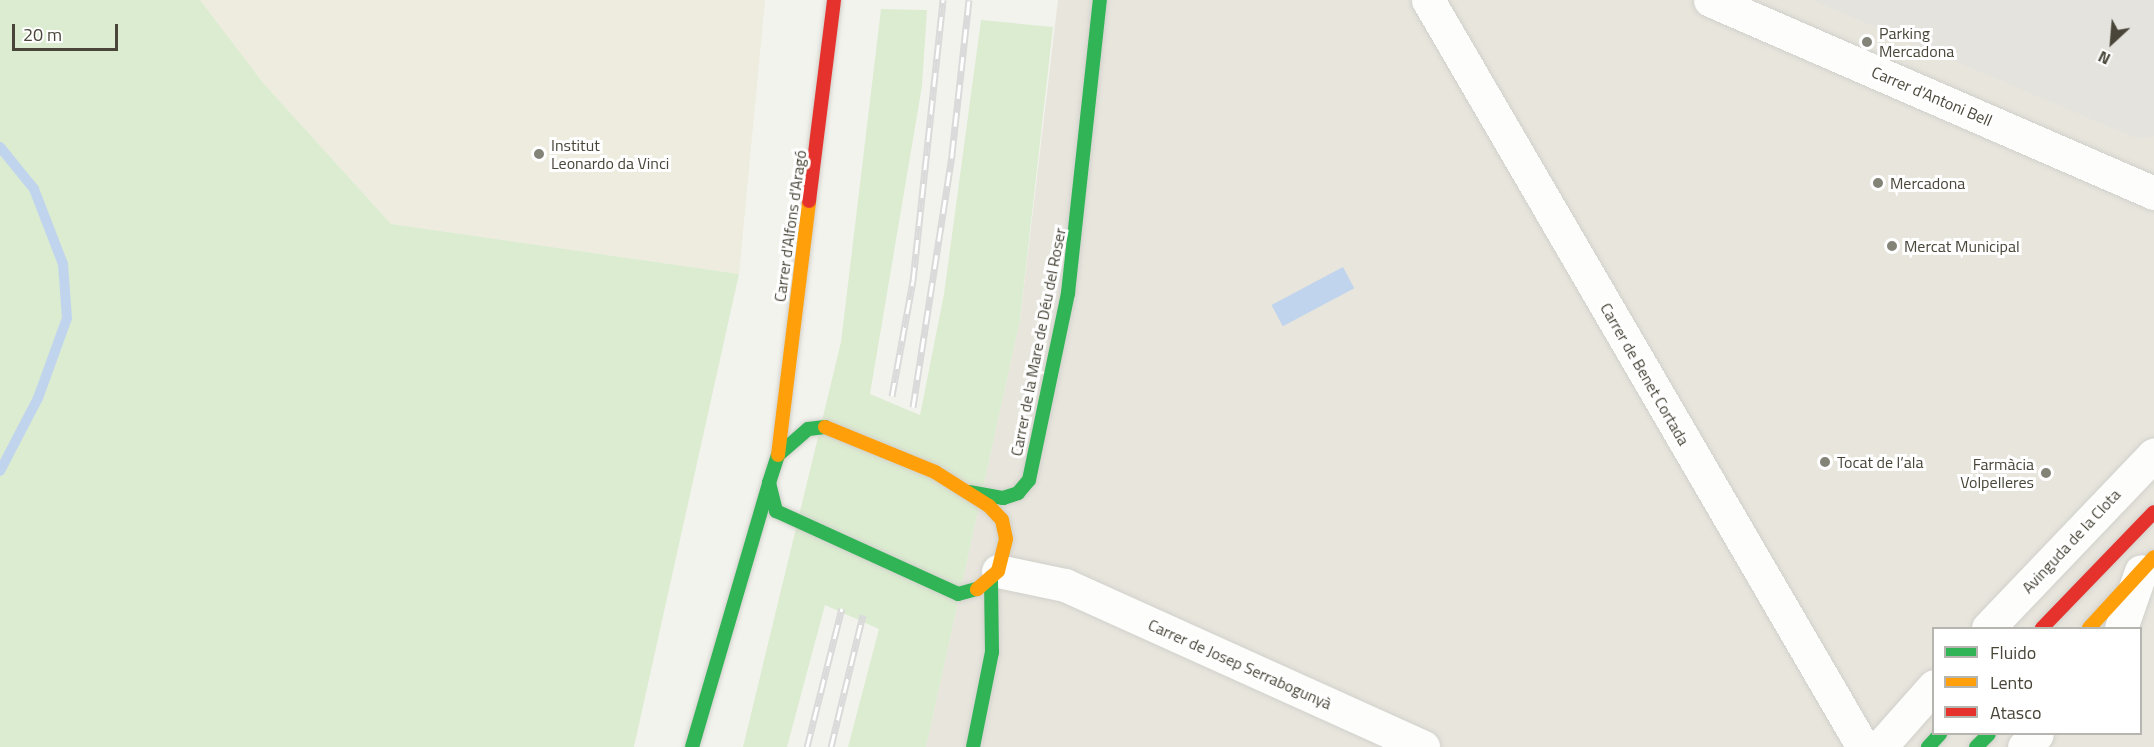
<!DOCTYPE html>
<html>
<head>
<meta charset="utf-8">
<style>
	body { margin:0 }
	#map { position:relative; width:2154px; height:747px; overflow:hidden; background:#f3f3ee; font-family:"Titillium Web",sans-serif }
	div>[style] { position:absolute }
	.residential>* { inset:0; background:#e7e5dc }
	.industrial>* { inset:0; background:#e5e3de }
	.education>* { inset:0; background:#edecde }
	.green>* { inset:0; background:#dcecd0 }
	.water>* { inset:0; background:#c1d4ee; transform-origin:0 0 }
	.stream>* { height:10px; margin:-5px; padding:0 5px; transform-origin:5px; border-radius:5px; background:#c1d4ee }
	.roads { filter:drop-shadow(0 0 2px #d1d0cb) drop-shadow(0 0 2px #d1d0cb) }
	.street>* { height:33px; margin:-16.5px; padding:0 16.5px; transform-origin:16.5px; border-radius:16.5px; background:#fdfdfc }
	.fast>* { height:14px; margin:-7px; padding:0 7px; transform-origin:7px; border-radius:7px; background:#30b455 }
	.slow>* { height:14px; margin:-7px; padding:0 7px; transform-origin:7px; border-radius:7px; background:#ff9f0a }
	.jam>* { height:14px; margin:-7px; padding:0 7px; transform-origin:7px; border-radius:7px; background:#e5322d }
	.rail>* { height:7px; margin-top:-3.5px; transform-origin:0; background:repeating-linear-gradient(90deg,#fff 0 14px,#dadada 0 28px); box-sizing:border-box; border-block:2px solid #dadada }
	.dots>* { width:16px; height:16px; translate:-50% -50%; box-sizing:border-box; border:3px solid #fff; border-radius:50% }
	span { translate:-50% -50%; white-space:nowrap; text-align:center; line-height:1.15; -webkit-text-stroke:6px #fff; paint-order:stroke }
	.poi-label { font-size:16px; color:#494639 }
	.left { translate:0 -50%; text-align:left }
	.right { translate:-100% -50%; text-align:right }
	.street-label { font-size:16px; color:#494639 }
	.legend { position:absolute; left:1932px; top:627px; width:210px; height:108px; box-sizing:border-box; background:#fff; border:2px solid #b6b5b0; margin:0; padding:8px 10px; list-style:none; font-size:18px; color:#494639 }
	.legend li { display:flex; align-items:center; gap:12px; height:30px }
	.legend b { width:30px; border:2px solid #b6b5b0 }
	.north { position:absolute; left:2082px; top:12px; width:60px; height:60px; -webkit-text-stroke:4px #fff; paint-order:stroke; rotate:206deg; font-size:16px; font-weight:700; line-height:24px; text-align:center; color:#494639 }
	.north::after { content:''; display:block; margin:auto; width:21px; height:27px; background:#494639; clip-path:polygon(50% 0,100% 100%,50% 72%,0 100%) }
	.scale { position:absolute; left:12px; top:24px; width:106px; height:27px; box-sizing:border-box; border:3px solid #494639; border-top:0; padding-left:8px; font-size:18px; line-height:21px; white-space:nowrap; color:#494639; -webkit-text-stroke:4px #fff; paint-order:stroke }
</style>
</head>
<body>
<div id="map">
	<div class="residential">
		<i style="clip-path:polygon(evenodd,1058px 0,2154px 0,2154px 747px,926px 747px,1020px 320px,1058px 0,1934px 628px,2140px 628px,2140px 734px,1934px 734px,1934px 628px)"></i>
	</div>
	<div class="industrial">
		<i style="clip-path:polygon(1812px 0,2154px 0,2154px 136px,2138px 139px)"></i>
	</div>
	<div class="education">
		<i style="clip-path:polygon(200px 0,765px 0,739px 274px,391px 224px,264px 84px)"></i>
	</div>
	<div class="green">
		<i style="clip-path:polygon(0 0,200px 0,264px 84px,391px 224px,739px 274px,634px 747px,0 747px)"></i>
		<i style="clip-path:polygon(881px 9px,927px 10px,922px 86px,870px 394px,920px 415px,944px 294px,981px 20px,1053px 27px,1020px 320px,926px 747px,848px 747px,879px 629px,825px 605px,787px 747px,743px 747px,841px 342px)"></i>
	</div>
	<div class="water">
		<i style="left:1343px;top:267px;width:24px;height:81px;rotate:62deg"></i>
	</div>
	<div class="stream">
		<i style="left:0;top:147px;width:54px;rotate:51deg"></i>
		<i style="left:34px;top:189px;width:80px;rotate:68.9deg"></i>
		<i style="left:63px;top:264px;width:54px;rotate:85.8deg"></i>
		<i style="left:67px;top:318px;width:85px;rotate:109.9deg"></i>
		<i style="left:38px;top:398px;width:82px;rotate:117.5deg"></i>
	</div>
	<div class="roads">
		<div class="street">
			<i style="left:1428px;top:0;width:864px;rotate:59.79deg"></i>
			<i style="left:1710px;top:0;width:484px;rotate:23.5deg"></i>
			<i style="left:998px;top:571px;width:68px;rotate:11.8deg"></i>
			<i style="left:1065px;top:585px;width:393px;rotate:24.3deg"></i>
			<i style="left:1988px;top:628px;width:240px;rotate:-46.3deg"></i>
			<i style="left:2121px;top:628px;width:60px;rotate:-70.7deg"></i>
			<i style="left:1880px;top:747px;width:81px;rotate:-48.5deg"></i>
			<i style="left:2024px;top:747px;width:18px;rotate:-45deg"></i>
		</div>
		<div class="fast">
			<i style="left:825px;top:427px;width:17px;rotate:173deg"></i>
			<i style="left:808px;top:429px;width:40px;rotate:139deg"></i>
			<i style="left:778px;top:455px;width:29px;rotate:108deg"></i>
			<i style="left:769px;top:483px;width:29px;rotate:76deg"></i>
			<i style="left:776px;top:511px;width:200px;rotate:24.5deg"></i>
			<i style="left:958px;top:594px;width:20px;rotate:-15deg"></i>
			<i style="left:969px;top:492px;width:35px;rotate:10deg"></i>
			<i style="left:1003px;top:498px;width:16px;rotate:-18deg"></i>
			<i style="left:1018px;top:493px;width:17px;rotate:-50deg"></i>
			<i style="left:1029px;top:480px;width:191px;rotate:-78.2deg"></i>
			<i style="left:1068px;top:293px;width:295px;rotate:-83.8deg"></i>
			<i style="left:692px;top:747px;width:275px;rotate:-73.7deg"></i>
			<i style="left:973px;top:747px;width:97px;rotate:-78.7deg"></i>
			<i style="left:992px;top:652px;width:75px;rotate:-90.8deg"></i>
			<i style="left:1928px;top:747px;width:18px;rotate:-47deg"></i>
			<i style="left:1976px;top:747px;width:18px;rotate:-45deg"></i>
		</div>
		<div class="slow">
			<i style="left:825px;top:427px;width:119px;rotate:22.2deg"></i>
			<i style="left:935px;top:472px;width:64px;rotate:32.2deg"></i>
			<i style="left:989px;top:506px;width:19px;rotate:47deg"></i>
			<i style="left:1002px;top:520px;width:19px;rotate:78deg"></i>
			<i style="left:1006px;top:539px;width:33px;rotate:104deg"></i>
			<i style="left:998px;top:571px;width:28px;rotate:139deg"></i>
			<i style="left:778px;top:455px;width:256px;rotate:-83deg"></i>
			<i style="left:2089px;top:628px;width:96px;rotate:-47.5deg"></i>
		</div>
		<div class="jam">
			<i style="left:809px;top:201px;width:203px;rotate:-82.9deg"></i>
			<i style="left:2042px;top:628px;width:161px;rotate:-46deg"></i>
		</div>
	</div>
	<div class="rail">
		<i style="left:892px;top:396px;width:117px;rotate:-79.7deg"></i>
		<i style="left:913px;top:281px;width:283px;rotate:-83.9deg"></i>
		<i style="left:913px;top:407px;width:256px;rotate:-81.2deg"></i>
		<i style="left:952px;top:154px;width:155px;rotate:-83.7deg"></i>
		<i style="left:807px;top:747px;width:143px;rotate:-75.9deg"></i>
		<i style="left:831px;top:747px;width:136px;rotate:-76.4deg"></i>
	</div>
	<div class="dots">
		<i style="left:1867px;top:42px;background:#848378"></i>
		<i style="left:539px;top:154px;background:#848378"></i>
		<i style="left:1878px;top:183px;background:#848378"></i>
		<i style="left:1892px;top:246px;background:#848378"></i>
		<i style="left:1825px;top:462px;background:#848378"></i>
		<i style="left:2046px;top:473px;background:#848378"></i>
	</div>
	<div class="poi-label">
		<span class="left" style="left:1879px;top:42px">Parking<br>Mercadona</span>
		<span class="left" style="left:551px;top:154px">Institut<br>Leonardo da Vinci</span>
		<span class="left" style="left:1890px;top:183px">Mercadona</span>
		<span class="left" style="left:1904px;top:246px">Mercat Municipal</span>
		<span class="left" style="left:1837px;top:462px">Tocat de l’ala</span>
		<span class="right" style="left:2034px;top:473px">Farmàcia<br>Volpelleres</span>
	</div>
	<div class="street-label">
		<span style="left:1932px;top:96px;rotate:23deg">Carrer d'Antoni Bell</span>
		<span style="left:790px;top:226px;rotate:-82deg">Carrer d'Alfons d'Aragó</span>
		<span style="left:1038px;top:342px;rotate:-79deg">Carrer de la Mare de Déu del Roser</span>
		<span style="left:1645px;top:374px;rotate:60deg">Carrer de Benet Cortada</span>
		<span style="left:2071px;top:541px;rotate:-47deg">Avinguda de la Clota</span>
		<span style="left:1240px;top:664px;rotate:24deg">Carrer de Josep Serrabogunyà</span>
	</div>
	<ul class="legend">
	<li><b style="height:8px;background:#30b455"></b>Fluido</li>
	<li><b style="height:8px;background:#ff9f0a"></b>Lento</li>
	<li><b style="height:8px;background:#e5322d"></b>Atasco</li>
	</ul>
	<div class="north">N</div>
	<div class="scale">20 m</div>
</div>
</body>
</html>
